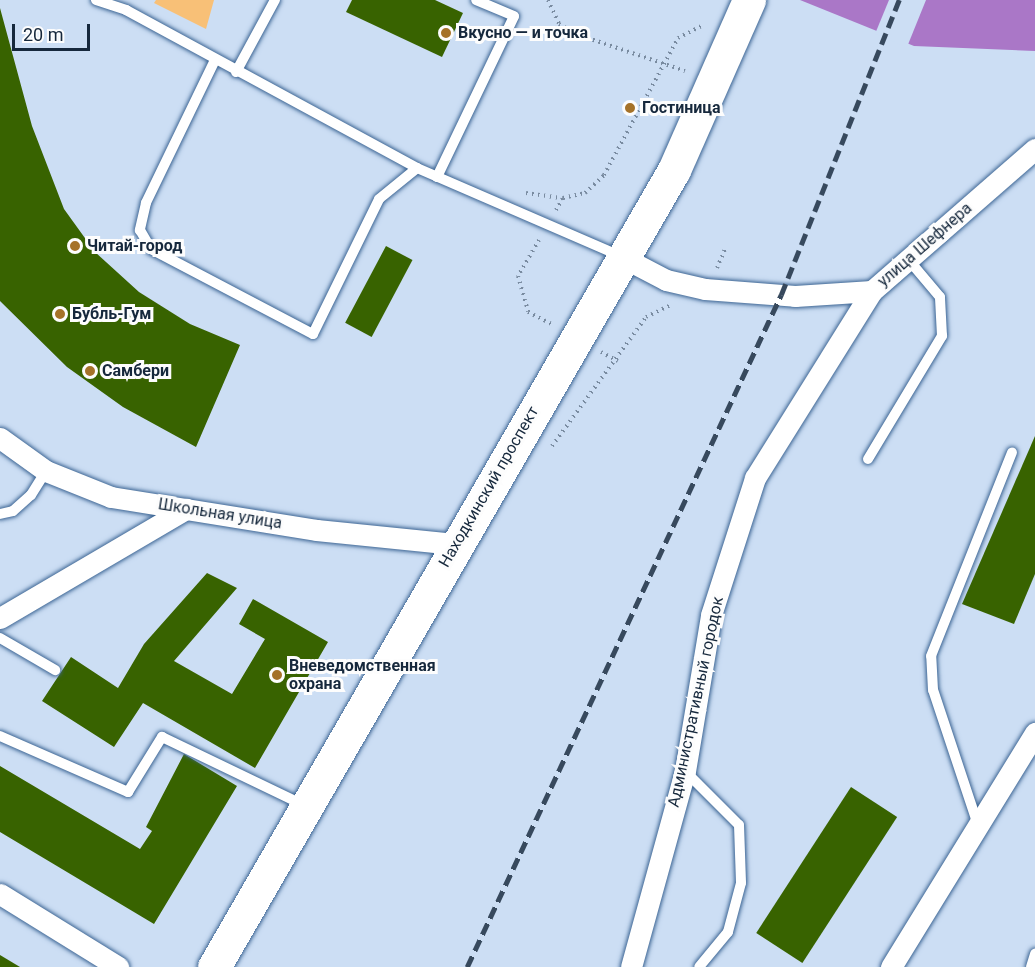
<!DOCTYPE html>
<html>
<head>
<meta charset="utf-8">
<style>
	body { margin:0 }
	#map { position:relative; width:1035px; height:967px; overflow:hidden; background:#ccdef4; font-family:Roboto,sans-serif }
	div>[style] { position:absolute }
	.green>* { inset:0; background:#f8c077 }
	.water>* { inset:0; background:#aa77c7 }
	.pier>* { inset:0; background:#ccdef4 }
	.building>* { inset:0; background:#386300; transform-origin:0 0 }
	.path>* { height:4px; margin-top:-2px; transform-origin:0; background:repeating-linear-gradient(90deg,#798ba0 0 1.5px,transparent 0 6px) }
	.roads { filter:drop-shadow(0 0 2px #3c6594) drop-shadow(0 0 2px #3c6594) }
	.lane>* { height:10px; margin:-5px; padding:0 5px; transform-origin:5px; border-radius:5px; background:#fff }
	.street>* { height:21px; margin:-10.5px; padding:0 10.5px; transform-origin:10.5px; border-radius:10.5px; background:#fff }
	.primary>* { height:33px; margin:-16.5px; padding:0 16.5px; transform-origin:16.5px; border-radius:16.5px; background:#fff }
	.rail>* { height:4.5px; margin-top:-2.25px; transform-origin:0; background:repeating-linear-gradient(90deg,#37495d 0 12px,transparent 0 18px) }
	.dots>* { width:16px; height:16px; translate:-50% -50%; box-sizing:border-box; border:3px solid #fdfdfd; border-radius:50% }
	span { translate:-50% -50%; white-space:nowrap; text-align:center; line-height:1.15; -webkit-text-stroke:6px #fdfdfd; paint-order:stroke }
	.poi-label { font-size:16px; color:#16283c; font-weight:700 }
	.left { translate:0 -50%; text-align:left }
	.street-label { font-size:16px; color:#16283c }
	.scale { position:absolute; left:12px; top:24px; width:78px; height:27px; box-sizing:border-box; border:3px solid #16283c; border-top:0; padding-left:8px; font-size:18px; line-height:21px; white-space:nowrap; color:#16283c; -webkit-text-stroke:4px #fdfdfd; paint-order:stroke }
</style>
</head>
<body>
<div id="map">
	<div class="green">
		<i style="clip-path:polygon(156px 0,214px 0,206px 29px,154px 3px)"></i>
	</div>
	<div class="water">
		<i style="clip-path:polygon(800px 0,1035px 0,1035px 51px,914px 46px)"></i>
	</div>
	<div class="pier">
		<i style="clip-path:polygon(889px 0,926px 0,907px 47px,875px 34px)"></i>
	</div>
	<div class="building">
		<i style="clip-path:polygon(352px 0,435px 0,463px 13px,442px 57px,346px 12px)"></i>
		<i style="clip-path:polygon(0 8px,32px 126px,64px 209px,95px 252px,139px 292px,190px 324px,240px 345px,196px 447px,123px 407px,67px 367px,0 301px)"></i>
		<i style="left:386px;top:246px;width:30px;height:87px;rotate:28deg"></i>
		<i style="clip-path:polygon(1035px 436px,1035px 574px,1014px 624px,962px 604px)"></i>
		<i style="clip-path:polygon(207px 573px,237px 588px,174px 661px,232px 694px,265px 639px,239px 624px,253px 599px,328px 642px,255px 768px,143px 703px,114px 747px,42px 701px,71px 657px,118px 688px,144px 644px)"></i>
		<i style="clip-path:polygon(184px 754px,237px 786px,154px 924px,0 832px,0 766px,140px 849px,152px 831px,146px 827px)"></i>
		<i style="left:851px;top:787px;width:55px;height:174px;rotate:33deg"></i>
		<i style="clip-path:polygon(0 955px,20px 967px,0 967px)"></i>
	</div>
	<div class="path">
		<i style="left:548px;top:0;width:26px;rotate:65deg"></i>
		<i style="left:559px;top:24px;width:20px;rotate:30deg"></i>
		<i style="left:576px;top:34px;width:115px;rotate:18.7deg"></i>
		<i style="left:526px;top:193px;width:37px;rotate:8deg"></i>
		<i style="left:563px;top:198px;width:23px;rotate:-13deg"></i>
		<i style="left:585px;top:193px;width:26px;rotate:-43deg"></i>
		<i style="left:604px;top:175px;width:156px;rotate:-61.6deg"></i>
		<i style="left:678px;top:38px;width:29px;rotate:-27deg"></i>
		<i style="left:556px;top:210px;width:14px;rotate:-60deg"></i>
		<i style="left:539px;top:240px;width:42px;rotate:120.3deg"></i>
		<i style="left:518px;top:276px;width:37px;rotate:74deg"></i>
		<i style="left:528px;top:312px;width:28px;rotate:27deg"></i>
		<i style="left:717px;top:268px;width:21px;rotate:-67deg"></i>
		<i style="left:601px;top:352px;width:19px;rotate:28deg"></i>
		<i style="left:552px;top:446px;width:160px;rotate:-53.9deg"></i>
		<i style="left:646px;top:317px;width:28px;rotate:-26deg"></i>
	</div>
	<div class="roads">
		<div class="lane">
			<i style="left:96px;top:0;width:32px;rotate:18deg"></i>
			<i style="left:126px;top:10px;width:331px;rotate:28.5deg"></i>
			<i style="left:215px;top:60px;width:159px;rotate:115.8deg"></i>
			<i style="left:146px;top:203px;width:28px;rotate:103deg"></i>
			<i style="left:140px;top:230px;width:22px;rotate:60deg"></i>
			<i style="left:151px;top:249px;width:183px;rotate:27.7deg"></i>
			<i style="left:313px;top:334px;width:150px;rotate:-63.9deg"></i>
			<i style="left:379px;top:199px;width:49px;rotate:-39.2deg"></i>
			<i style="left:417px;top:168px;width:221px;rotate:23.4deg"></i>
			<i style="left:236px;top:72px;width:82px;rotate:-61.6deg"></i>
			<i style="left:437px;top:177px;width:178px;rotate:-64.4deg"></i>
			<i style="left:514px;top:16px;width:41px;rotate:-157.2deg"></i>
			<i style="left:868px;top:459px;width:144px;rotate:-59deg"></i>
			<i style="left:942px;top:336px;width:39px;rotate:-93deg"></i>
			<i style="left:940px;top:297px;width:51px;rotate:-130.2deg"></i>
			<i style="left:0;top:514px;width:13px;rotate:-13deg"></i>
			<i style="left:13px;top:511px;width:24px;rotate:-42deg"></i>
			<i style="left:31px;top:495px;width:28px;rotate:-58deg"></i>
			<i style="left:0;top:638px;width:64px;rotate:30.2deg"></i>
			<i style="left:0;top:736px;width:140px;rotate:23.6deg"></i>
			<i style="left:128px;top:792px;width:65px;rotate:-58.3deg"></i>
			<i style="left:162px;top:737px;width:157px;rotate:25.7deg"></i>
			<i style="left:685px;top:771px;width:76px;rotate:45deg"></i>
			<i style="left:739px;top:825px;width:58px;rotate:88deg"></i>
			<i style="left:741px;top:883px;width:51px;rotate:104.9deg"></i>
			<i style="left:728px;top:932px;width:45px;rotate:129.6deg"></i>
			<i style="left:977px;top:822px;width:139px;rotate:-108.4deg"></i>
			<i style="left:933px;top:690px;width:34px;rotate:-93deg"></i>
			<i style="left:931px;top:656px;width:219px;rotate:-68.3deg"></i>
			<i style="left:1031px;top:967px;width:14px;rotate:-73deg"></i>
		</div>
		<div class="street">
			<i style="left:624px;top:258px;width:47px;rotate:27.6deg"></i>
			<i style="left:666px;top:280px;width:40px;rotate:13deg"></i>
			<i style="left:705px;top:289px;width:90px;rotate:4.4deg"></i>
			<i style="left:795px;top:296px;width:77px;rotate:-3.7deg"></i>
			<i style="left:872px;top:291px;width:216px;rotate:-41.1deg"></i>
			<i style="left:0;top:438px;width:57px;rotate:35.7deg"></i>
			<i style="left:46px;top:471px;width:70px;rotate:21.8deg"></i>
			<i style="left:111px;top:497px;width:209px;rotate:9.1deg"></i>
			<i style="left:317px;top:530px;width:140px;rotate:5.8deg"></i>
			<i style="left:0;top:618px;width:216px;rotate:-30.4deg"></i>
			<i style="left:0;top:894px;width:139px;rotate:31.7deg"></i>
			<i style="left:631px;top:967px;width:203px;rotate:-74.6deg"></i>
			<i style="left:685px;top:771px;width:158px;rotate:-80.5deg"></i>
			<i style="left:711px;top:615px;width:144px;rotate:-72.2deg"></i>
			<i style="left:755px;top:478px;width:221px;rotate:-58deg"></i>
			<i style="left:891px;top:967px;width:275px;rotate:-58.4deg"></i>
		</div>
		<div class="primary">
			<i style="left:214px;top:967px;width:920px;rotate:-60.01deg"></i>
			<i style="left:674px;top:170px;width:186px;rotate:-66.2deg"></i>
		</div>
	</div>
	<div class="rail">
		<i style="left:467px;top:967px;width:742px;rotate:-64.96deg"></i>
		<i style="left:781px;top:295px;width:318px;rotate:-68.2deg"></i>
	</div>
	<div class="dots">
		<i style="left:446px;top:33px;background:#a57229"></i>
		<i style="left:630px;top:108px;background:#a57229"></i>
		<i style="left:75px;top:246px;background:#a57229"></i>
		<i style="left:60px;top:314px;background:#a57229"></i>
		<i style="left:90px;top:371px;background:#a57229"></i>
		<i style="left:277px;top:675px;background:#a57229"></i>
	</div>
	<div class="poi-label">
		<span class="left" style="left:458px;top:33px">Вкусно — и точка</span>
		<span class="left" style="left:642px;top:108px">Гостиница</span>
		<span class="left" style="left:87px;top:246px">Читай-город</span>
		<span class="left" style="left:72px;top:314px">Бубль-Гум</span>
		<span class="left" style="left:102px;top:371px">Самбери</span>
		<span class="left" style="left:289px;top:675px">Вневедомственная<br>охрана</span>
	</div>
	<div class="street-label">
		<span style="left:925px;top:245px;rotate:-41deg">улица Шефнера</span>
		<span style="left:489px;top:487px;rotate:-60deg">Находкинский проспект</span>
		<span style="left:220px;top:514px;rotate:9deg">Школьная улица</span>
		<span style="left:696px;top:702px;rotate:-78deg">Административный городок</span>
	</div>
	<div class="scale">20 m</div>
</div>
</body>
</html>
